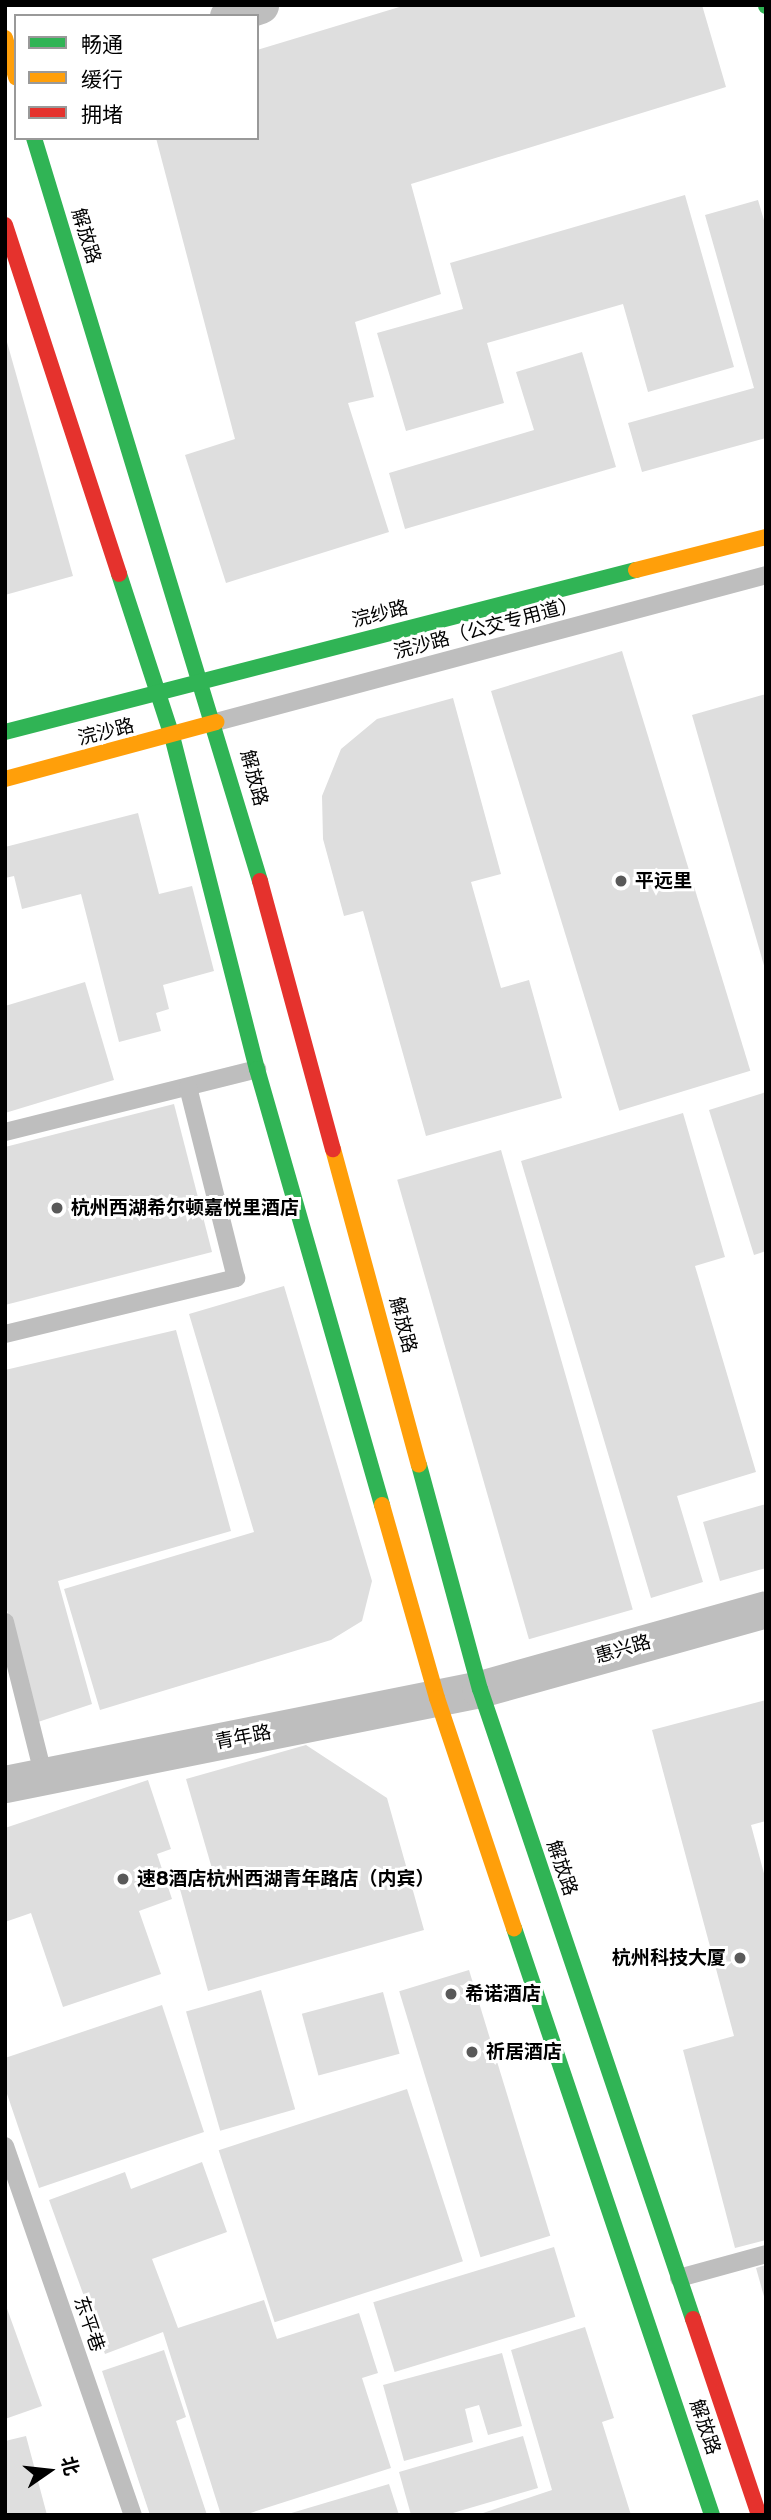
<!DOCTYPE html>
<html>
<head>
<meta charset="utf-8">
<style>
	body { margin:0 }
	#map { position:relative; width:771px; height:2520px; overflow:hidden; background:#fff; font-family:Montserrat,"Noto Sans SC",sans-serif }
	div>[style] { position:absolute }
	.building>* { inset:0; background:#dedede; transform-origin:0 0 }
	.lane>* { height:18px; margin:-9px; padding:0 9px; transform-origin:9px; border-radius:9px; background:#bebebe }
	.street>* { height:37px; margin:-18.5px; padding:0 18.5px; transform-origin:18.5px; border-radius:18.5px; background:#bebebe }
	.fast>* { height:16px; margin:-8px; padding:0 8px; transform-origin:8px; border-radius:8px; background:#30b455 }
	.slow>* { height:16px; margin:-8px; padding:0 8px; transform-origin:8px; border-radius:8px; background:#ff9f0a }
	.jam>* { height:16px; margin:-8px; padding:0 8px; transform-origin:8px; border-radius:8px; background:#e5322d }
	.dots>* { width:19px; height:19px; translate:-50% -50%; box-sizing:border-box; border:4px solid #fff; border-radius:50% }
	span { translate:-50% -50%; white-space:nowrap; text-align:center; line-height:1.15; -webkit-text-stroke:6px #fff; paint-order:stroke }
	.street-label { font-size:19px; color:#000 }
	.poi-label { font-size:19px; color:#000; font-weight:700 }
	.left { translate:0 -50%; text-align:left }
	.right { translate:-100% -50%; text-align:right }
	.frame { position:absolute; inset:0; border:7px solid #000; pointer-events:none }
	.legend { position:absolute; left:14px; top:14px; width:245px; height:126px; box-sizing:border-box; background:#fff; border:2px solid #999; margin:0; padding:9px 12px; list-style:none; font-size:21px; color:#000 }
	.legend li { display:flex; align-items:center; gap:14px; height:35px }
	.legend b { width:35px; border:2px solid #999 }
	.north { position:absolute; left:14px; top:2436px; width:70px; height:70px; -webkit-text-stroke:5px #fff; paint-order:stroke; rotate:76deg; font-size:19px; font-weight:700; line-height:28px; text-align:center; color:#000 }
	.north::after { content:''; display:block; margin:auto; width:24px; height:32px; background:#000; clip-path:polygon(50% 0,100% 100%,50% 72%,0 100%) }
</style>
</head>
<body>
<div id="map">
	<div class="building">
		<i style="clip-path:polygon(406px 5px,702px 5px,726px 87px,411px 184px,441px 294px,355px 322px,374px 397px,348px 403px,389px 532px,226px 583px,185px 455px,235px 439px,156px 138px,257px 138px,257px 50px)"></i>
		<i style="clip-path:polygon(685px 195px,734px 367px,648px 392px,623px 304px,487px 343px,504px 403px,406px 431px,377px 333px,463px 309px,450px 263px)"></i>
		<i style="clip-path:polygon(758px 200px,766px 227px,766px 438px,642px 472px,628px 423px,754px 388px,705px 215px)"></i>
		<i style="clip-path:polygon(5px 335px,73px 576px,5px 595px)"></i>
		<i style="clip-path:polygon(582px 352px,616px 467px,405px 529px,389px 473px,534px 430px,516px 372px)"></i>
		<i style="left:622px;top:651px;width:439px;height:137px;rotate:73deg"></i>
		<i style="clip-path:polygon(766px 694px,766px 968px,765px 969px,692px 715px)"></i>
		<i style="clip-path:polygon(453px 698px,501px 874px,471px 882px,501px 988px,529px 980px,562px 1098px,426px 1136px,363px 911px,344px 916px,323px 839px,322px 796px,341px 749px,377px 719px)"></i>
		<i style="clip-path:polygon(138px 813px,159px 894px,192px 886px,214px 971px,163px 985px,169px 1009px,156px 1013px,161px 1031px,119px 1042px,81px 894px,22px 909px,14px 876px,5px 878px,5px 847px)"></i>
		<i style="clip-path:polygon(85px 982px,114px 1080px,5px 1113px,5px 1006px)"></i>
		<i style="clip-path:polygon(766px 1092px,766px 1251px,754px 1255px,709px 1110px)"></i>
		<i style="clip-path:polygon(174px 1104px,212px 1252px,5px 1305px,5px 1147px)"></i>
		<i style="clip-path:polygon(683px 1113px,725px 1257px,695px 1266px,756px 1472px,677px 1496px,703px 1582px,651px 1598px,521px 1161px)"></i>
		<i style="left:501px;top:1150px;width:478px;height:108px;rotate:74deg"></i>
		<i style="clip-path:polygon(284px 1286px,372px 1581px,362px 1621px,331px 1640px,100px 1710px,64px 1589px,254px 1532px,189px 1314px)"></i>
		<i style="clip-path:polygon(176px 1330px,231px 1531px,58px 1581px,92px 1704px,35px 1723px,5px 1602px,5px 1370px)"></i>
		<i style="clip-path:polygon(766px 1504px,766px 1568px,720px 1581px,703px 1522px)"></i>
		<i style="clip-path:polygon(766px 1700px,766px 1821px,751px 1825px,766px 1881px,766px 2240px,735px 2248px,683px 2050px,734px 2036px,652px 1730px)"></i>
		<i style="clip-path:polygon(306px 1745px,387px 1798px,424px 1930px,208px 1991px,178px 1882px,213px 1872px,186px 1779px)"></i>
		<i style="clip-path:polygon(148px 1780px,171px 1849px,157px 1854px,172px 1899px,139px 1911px,161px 1974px,63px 2007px,31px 1913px,5px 1922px,5px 1828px)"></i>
		<i style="left:469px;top:1970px;width:278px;height:73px;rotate:73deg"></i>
		<i style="left:261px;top:1990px;width:124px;height:78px;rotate:74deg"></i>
		<i style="left:383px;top:1992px;width:64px;height:84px;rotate:75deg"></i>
		<i style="clip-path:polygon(162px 2005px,204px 2132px,39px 2188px,5px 2088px,5px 2058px)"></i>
		<i style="left:407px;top:2089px;width:181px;height:198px;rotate:72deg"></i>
		<i style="clip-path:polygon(202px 2162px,227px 2232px,152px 2259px,178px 2328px,264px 2300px,277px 2339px,359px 2313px,378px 2373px,362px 2378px,391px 2468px,244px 2515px,221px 2515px,163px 2332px,105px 2354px,49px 2200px,125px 2172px,131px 2189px)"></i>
		<i style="left:554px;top:2247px;width:73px;height:189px;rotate:73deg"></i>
		<i style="clip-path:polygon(766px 2265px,766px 2300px,765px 2300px,756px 2268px)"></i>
		<i style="clip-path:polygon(5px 2303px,42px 2406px,5px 2419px)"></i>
		<i style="clip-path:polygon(585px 2327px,614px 2418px,602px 2422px,631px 2515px,477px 2515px,552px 2490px,511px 2350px)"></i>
		<i style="clip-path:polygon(164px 2350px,186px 2417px,176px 2421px,207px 2515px,150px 2515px,102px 2371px)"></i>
		<i style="clip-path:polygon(502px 2353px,522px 2426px,488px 2435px,479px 2405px,465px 2409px,473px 2442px,404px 2461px,383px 2385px)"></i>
		<i style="clip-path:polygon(26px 2436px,47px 2515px,5px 2515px,5px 2441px)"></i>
		<i style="clip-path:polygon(523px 2436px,538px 2488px,446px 2515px,411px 2515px,399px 2472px)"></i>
		<i style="clip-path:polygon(389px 2484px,399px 2515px,288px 2515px,288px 2514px)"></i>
	</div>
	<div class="lane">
		<i style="left:216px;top:722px;width:569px;rotate:-14.96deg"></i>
		<i style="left:5px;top:1132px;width:260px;rotate:-14deg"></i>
		<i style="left:5px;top:1334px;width:238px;rotate:-13.6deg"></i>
		<i style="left:236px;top:1278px;width:197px;rotate:-104.1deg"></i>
		<i style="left:5px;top:1622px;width:160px;rotate:75.9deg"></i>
		<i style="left:5px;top:2146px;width:391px;rotate:70.9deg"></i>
		<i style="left:679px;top:2278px;width:90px;rotate:-15.4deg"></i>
	</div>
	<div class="street">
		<i style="left:228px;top:16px;width:34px;rotate:-19deg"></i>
		<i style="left:5px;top:1784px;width:484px;rotate:-11.3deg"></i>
		<i style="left:480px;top:1689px;width:297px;rotate:-15.6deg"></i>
	</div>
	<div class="fast">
		<i style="left:766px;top:5px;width:1px;rotate:90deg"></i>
		<i style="left:34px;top:138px;width:777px;rotate:73.08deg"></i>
		<i style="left:119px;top:574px;width:170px;rotate:71.9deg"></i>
		<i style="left:172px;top:736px;width:344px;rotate:75.7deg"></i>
		<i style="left:257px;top:1069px;width:454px;rotate:74deg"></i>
		<i style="left:5px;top:732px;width:651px;rotate:-14.4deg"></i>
		<i style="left:419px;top:1465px;width:232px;rotate:74.8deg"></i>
		<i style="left:480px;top:1689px;width:665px;rotate:71.32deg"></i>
		<i style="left:514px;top:1928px;width:619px;rotate:71.36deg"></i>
	</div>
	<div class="slow">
		<i style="left:5px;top:38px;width:41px;rotate:74.2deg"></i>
		<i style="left:636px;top:570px;width:134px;rotate:-14.2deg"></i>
		<i style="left:5px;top:779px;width:219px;rotate:-15.1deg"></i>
		<i style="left:333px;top:1149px;width:327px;rotate:74.8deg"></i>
		<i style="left:382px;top:1505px;width:201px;rotate:74.1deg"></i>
		<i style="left:437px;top:1698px;width:243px;rotate:71.5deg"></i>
	</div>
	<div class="jam">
		<i style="left:5px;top:225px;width:367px;rotate:71.9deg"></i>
		<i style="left:260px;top:881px;width:278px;rotate:74.8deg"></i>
		<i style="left:693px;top:2319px;width:207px;rotate:71.4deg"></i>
	</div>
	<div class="dots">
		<i style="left:621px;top:881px;background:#595959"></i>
		<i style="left:57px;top:1208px;background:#595959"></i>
		<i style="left:123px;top:1879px;background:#595959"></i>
		<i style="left:740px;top:1958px;background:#595959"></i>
		<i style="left:451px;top:1994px;background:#595959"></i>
		<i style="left:472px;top:2052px;background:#595959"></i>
	</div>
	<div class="street-label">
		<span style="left:86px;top:236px;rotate:73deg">解放路</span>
		<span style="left:380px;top:614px;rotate:-14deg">浣纱路</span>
		<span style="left:486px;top:628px;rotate:-15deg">浣沙路（公交专用道）</span>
		<span style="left:106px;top:732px;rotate:-14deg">浣沙路</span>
		<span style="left:254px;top:778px;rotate:75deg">解放路</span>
		<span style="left:403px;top:1325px;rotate:75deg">解放路</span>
		<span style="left:623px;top:1649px;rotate:-16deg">惠兴路</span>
		<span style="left:243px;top:1737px;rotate:-11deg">青年路</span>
		<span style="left:562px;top:1868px;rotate:71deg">解放路</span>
		<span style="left:89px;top:2324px;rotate:71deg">东平巷</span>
		<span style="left:705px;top:2427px;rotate:71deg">解放路</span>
	</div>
	<div class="poi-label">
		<span class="left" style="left:635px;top:881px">平远里</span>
		<span class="left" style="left:71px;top:1208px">杭州西湖希尔顿嘉悦里酒店</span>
		<span class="left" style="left:137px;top:1879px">速8酒店杭州西湖青年路店（内宾）</span>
		<span class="right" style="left:726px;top:1958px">杭州科技大厦</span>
		<span class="left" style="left:465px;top:1994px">希诺酒店</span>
		<span class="left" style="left:486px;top:2052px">祈居酒店</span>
	</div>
	<div class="frame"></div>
	<ul class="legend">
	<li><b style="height:9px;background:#30b455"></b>畅通</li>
	<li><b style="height:9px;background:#ff9f0a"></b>缓行</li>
	<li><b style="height:9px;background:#e5322d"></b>拥堵</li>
	</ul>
	<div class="north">北</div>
</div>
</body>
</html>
